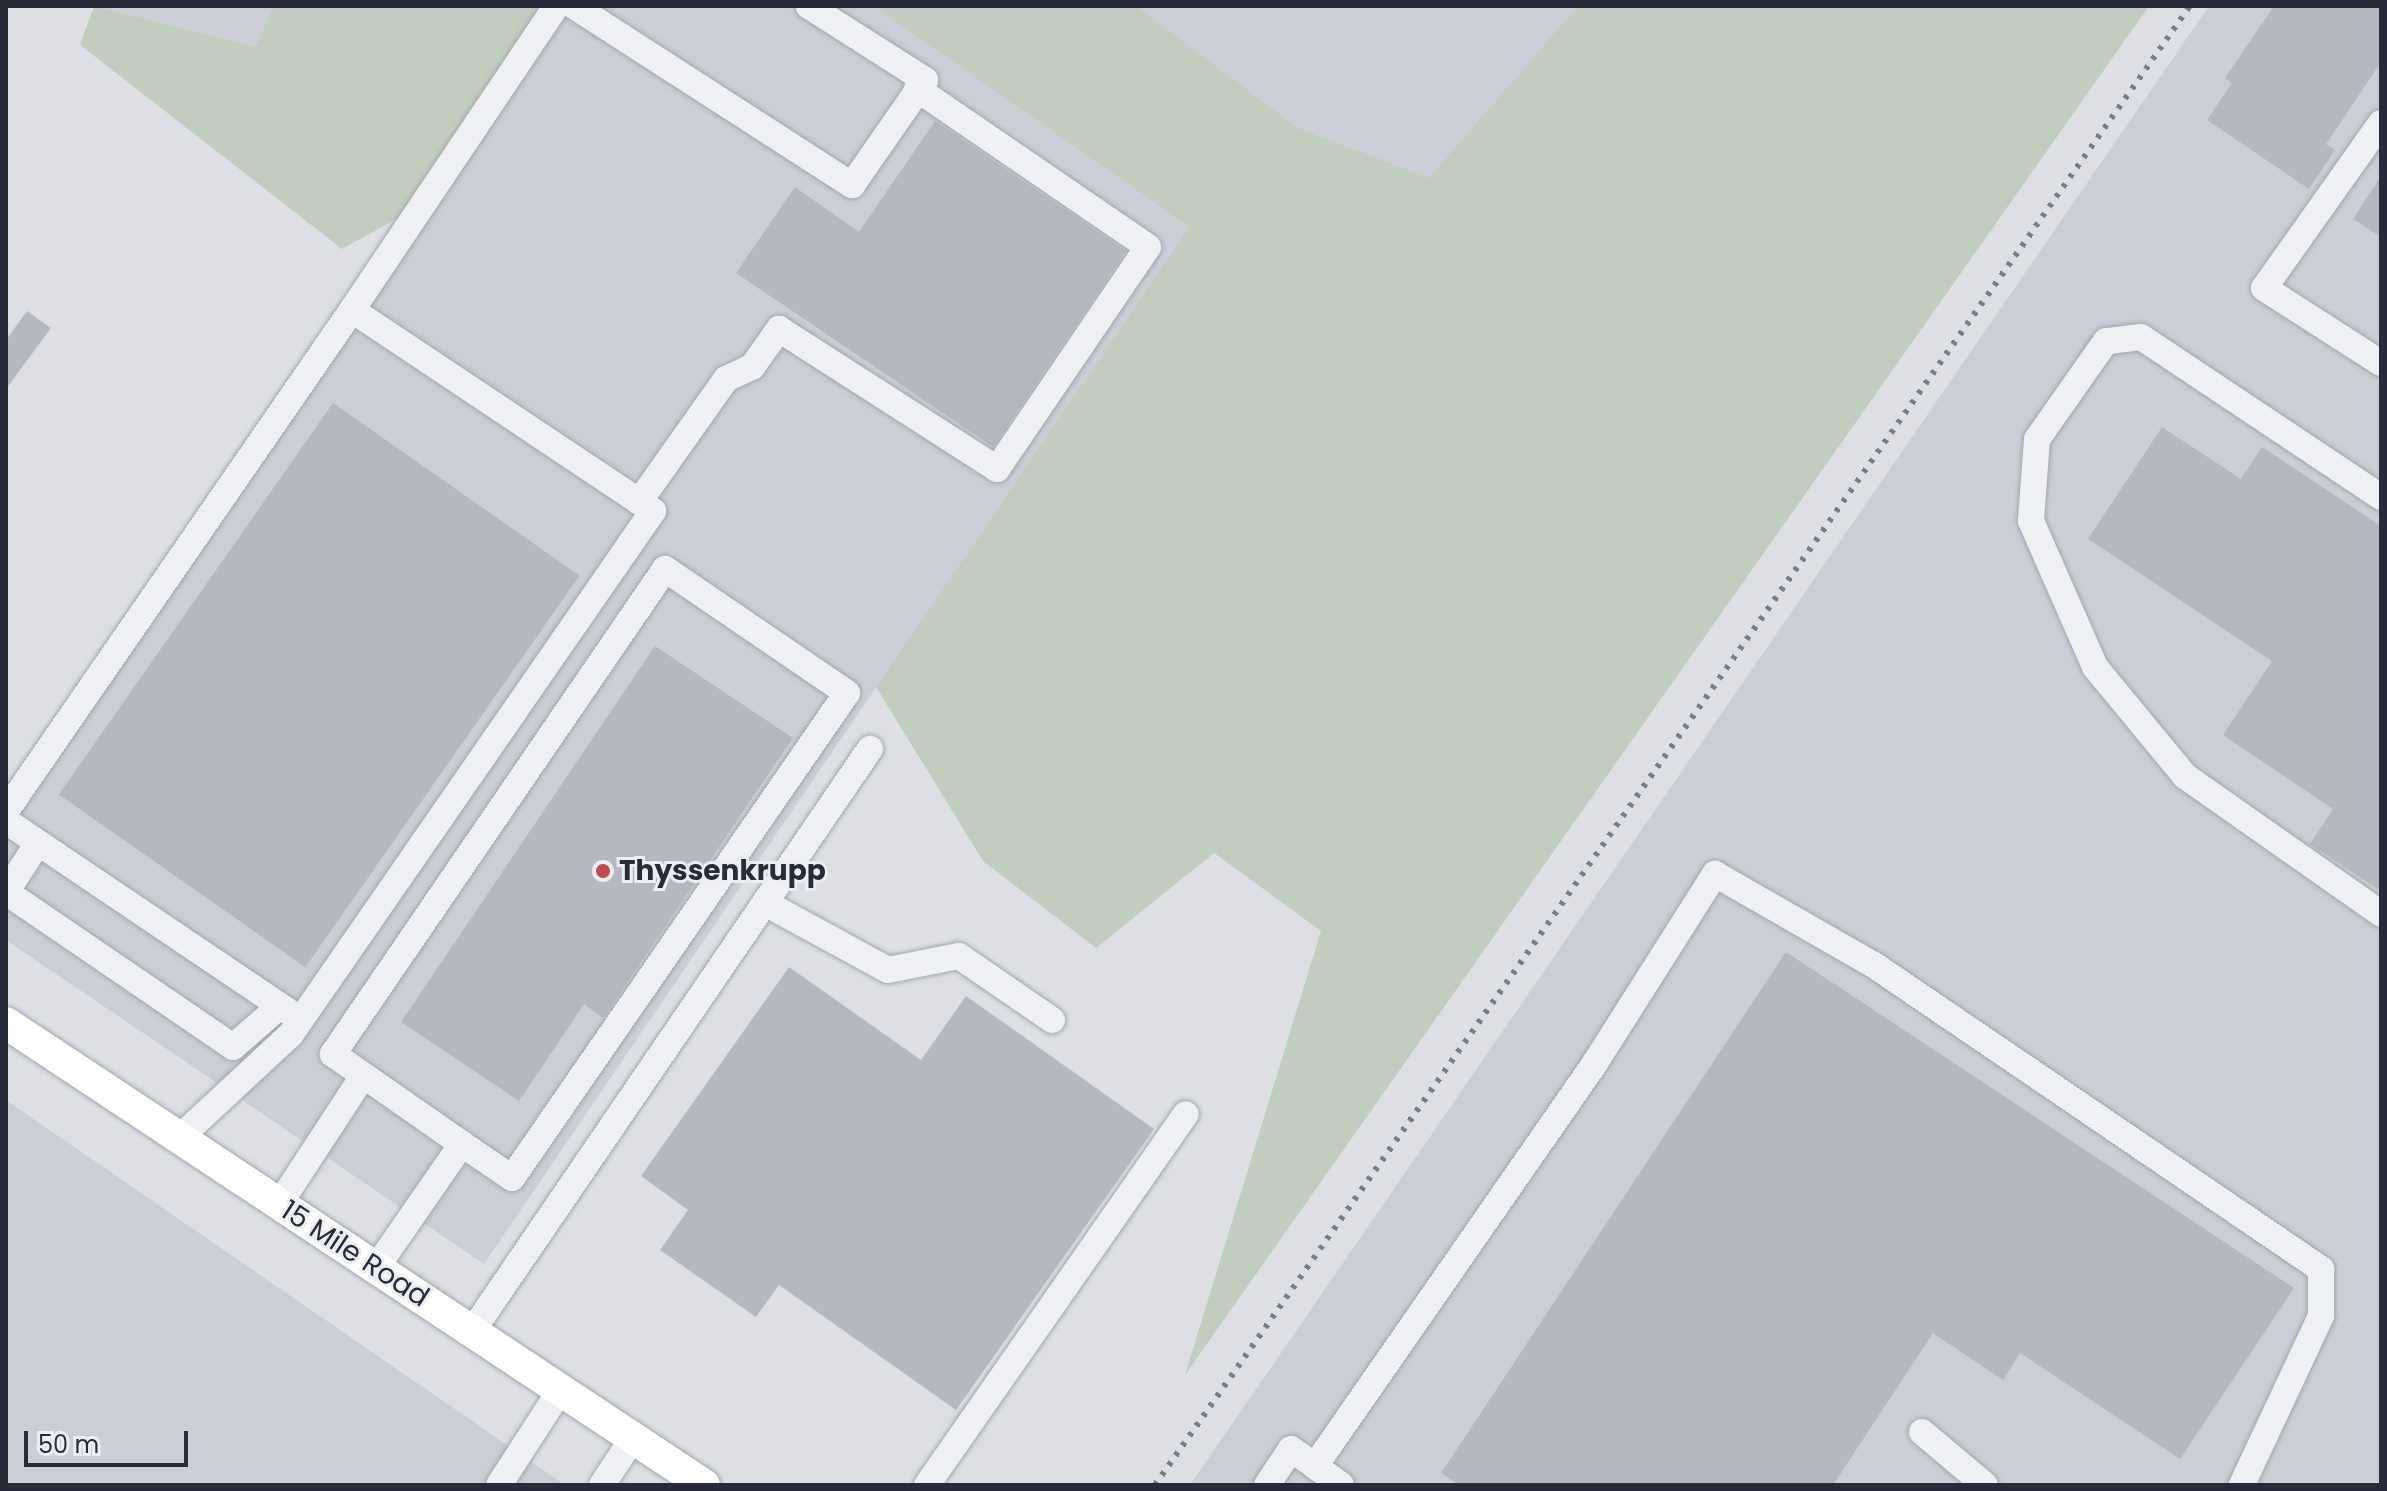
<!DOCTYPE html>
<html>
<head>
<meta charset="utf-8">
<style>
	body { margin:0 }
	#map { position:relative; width:2387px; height:1491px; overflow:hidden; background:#dddfe5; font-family:Poppins,sans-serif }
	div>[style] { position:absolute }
	.built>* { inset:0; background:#cbced6 }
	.green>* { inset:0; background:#c1cebf }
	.building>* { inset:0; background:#b5b8c1; transform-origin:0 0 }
	.roads { filter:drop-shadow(0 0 2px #a3a6ae) drop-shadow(0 0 2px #a3a6ae) }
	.minor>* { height:26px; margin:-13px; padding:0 13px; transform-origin:13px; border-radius:13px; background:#eff0f4 }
	.major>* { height:32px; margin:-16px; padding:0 16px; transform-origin:16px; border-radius:16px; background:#fff }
	.rail>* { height:6px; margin-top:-3px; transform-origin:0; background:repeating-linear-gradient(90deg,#787d8d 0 4px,transparent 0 12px) }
	.dots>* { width:22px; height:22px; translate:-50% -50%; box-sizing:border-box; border:4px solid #eceef3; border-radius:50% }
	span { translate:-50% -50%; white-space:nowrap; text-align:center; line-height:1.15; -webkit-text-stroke:6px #eceef3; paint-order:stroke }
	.poi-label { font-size:28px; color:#282c3a; font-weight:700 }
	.left { translate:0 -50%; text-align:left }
	.street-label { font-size:28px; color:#282c3a }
	.frame { position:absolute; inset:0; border:8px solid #282c3a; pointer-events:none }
	.scale { position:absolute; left:24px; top:1431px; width:164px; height:36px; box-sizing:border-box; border:4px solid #282c3a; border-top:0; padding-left:10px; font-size:24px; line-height:28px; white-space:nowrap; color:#282c3a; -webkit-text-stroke:6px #eceef3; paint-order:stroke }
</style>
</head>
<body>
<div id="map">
	<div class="built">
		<i style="clip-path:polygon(94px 6px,873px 6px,1189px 227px,484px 1264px,6px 940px,6px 797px,402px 216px)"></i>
		<i style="clip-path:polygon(879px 6px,1782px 6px,1495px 427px)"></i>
		<i style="clip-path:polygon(2209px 6px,2381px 6px,2381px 1485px,1190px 1485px)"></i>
		<i style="clip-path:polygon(6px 1100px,565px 1485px,6px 1485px)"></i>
	</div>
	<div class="green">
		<i style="clip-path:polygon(94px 6px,256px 47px,273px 6px,546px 6px,402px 216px,342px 249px,80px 45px)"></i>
		<i style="clip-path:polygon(873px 6px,1136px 6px,1298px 128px,1429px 178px,1578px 6px,2149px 6px,1185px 1375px,1321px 931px,1214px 853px,1096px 948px,983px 861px,876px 687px,1189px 227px)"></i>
	</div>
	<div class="building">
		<i style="clip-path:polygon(2274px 6px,2381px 6px,2381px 62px,2326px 144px,2335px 150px,2309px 189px,2207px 120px,2232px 83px,2225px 78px)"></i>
		<i style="clip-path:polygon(935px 121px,1126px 251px,993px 447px,736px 273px,795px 187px,859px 232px)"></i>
		<i style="clip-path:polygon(2381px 176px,2381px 237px,2353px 219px)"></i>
		<i style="clip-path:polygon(27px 311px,51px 328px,6px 389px,6px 340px)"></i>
		<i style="left:333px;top:403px;width:301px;height:478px;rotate:35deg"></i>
		<i style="clip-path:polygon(2162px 427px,2241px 479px,2262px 447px,2381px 526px,2381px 891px,2310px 844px,2333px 809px,2223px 735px,2272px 661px,2088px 539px)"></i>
		<i style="clip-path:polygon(655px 646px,793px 738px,603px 1018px,584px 1004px,519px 1101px,401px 1022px)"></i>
		<i style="clip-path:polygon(1786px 952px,2294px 1288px,2180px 1459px,2020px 1353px,2003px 1380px,1933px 1333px,1833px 1485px,1459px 1485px,1441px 1473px)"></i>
		<i style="clip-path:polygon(789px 967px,921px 1060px,966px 996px,1154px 1129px,956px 1410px,779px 1285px,756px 1317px,660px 1250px,688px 1210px,641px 1176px)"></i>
	</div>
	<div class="roads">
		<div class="minor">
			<i style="left:574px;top:6px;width:331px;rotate:32.8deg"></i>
			<i style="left:852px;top:185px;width:128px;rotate:-55.2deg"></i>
			<i style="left:925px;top:80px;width:138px;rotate:-147.5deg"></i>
			<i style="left:2381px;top:123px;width:202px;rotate:125.3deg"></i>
			<i style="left:2264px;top:288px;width:139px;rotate:32.7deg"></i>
			<i style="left:352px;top:310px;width:366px;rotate:-56.1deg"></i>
			<i style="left:2381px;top:497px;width:288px;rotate:-146.3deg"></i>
			<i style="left:2141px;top:337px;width:35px;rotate:173deg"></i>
			<i style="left:2106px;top:341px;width:120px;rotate:125.1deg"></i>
			<i style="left:2037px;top:439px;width:82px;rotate:94.2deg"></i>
			<i style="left:2031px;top:521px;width:159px;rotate:66.3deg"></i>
			<i style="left:2095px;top:667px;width:141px;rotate:50.5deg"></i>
			<i style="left:2185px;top:776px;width:240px;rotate:35.1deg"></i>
			<i style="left:639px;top:502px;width:151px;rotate:-54.7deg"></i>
			<i style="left:726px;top:379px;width:29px;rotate:-25deg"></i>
			<i style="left:752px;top:367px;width:47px;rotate:-54.6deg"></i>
			<i style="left:779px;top:329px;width:259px;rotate:32.7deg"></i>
			<i style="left:997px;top:469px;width:268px;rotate:-55.8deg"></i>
			<i style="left:1148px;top:247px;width:280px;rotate:-145.6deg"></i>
			<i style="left:6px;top:811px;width:609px;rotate:-55.37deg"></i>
			<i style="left:352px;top:310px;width:362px;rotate:33.7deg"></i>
			<i style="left:653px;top:511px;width:636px;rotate:124.69deg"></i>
			<i style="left:291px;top:1034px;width:154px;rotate:137.1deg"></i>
			<i style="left:6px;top:821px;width:347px;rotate:34deg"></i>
			<i style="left:38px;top:843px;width:59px;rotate:123.1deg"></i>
			<i style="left:6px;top:892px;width:275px;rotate:34.3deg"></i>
			<i style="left:233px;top:1047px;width:62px;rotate:-41.1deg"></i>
			<i style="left:765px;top:903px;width:140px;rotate:28.6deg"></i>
			<i style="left:888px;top:970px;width:72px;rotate:-11.2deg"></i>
			<i style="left:959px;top:956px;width:113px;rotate:34.5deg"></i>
			<i style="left:278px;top:1206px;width:155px;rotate:-56.8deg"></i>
			<i style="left:376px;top:1268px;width:151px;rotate:-55.3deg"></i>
			<i style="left:462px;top:1144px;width:60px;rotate:34.2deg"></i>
			<i style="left:512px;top:1178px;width:589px;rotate:-55.37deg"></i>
			<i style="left:847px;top:693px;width:220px;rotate:-145.7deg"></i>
			<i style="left:665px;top:569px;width:588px;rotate:124.39deg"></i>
			<i style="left:333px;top:1054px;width:157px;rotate:34.9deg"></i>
			<i style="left:473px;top:1330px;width:704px;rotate:-55.66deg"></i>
			<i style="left:1922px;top:1432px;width:82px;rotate:40.1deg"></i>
			<i style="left:499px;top:1485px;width:114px;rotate:-57.1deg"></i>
			<i style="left:602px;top:1485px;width:56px;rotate:-56.6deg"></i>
			<i style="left:927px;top:1485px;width:452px;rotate:-55.1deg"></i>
			<i style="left:1267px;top:1485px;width:43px;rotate:-56.3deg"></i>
			<i style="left:1291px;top:1449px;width:29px;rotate:35deg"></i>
			<i style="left:1341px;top:1485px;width:32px;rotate:-144deg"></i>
			<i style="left:1315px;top:1466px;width:491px;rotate:-55.2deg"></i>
			<i style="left:1595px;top:1063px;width:224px;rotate:-57.6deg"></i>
			<i style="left:1715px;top:874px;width:183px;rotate:29.8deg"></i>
			<i style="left:1874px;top:965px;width:541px;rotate:34.22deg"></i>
			<i style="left:2321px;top:1269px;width:47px;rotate:90deg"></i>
			<i style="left:2321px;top:1316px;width:187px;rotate:115.1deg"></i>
		</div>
		<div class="major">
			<i style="left:6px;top:1023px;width:837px;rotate:33.5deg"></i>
		</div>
	</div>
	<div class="rail">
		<i style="left:1155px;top:1485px;width:1805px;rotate:-55.02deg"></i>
	</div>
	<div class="dots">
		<i style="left:603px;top:871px;background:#c04c4e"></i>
	</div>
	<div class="poi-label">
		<span class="left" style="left:619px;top:871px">Thyssenkrupp</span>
	</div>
	<div class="street-label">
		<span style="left:355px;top:1254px;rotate:33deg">15 Mile Road</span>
	</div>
	<div class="frame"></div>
	<div class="scale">50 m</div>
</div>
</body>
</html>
